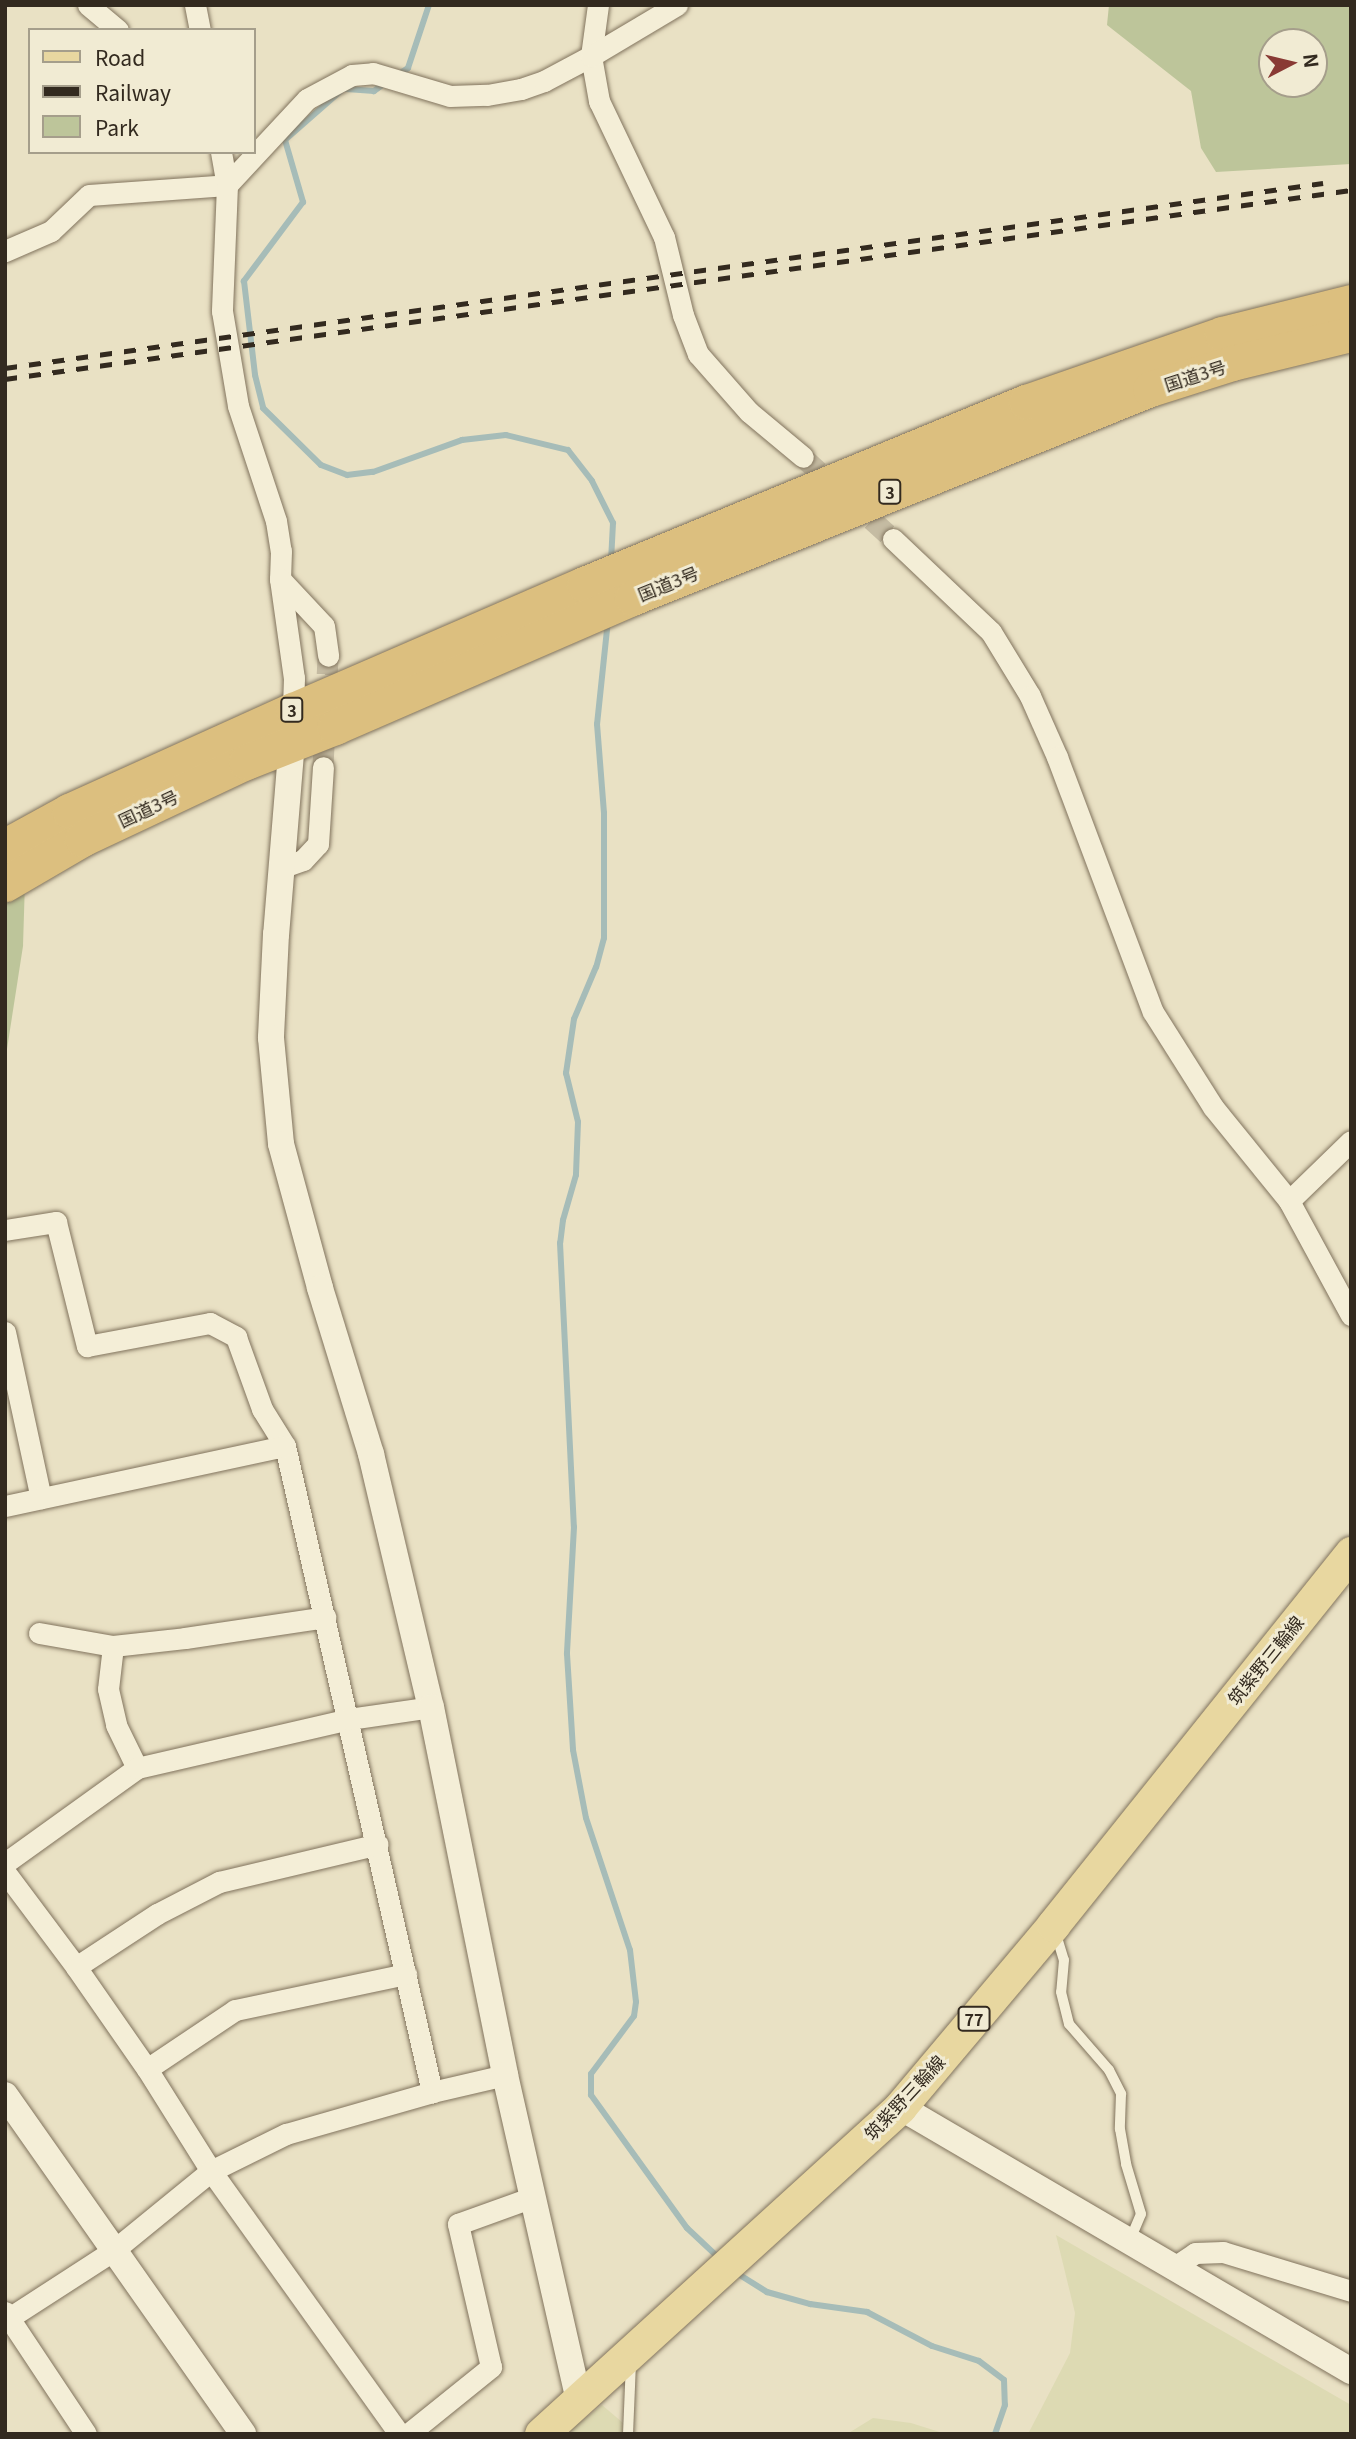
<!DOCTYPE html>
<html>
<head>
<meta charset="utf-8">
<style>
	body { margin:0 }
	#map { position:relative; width:1356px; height:2439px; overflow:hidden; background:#e9e1c4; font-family:Georgia,"Noto Sans JP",serif }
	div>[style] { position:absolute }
	.farmland>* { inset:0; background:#dddab3 }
	.green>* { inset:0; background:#bdc59a }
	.stream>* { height:6px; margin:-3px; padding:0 3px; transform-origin:3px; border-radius:3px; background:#a6bcb8 }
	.minor-tunnel>* { height:21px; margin-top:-10.5px; transform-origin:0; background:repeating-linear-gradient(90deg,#c5bca3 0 21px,transparent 0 31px) }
	.roads { filter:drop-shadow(0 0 2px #81735d) drop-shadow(0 0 2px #81735d) }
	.service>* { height:10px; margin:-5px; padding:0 5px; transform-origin:5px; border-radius:5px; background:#f4eed7 }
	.minor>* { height:21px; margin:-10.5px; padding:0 10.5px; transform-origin:10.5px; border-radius:10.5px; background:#f4eed7 }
	.tertiary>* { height:26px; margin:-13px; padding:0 13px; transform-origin:13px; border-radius:13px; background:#f4eed7 }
	.primary>* { height:33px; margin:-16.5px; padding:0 16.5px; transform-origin:16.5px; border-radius:16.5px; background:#e8d7a0 }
	.trunk>* { height:35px; margin:-17.5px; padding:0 17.5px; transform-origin:17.5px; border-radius:17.5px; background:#dcbf7f }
	.rail>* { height:5px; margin-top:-2.5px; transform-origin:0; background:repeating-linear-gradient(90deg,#332a1f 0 12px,transparent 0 24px) }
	span { translate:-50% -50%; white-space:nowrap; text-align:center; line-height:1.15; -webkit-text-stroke:6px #f1ebd3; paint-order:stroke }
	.shield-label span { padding:2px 5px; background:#f1ebd3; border:2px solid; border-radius:5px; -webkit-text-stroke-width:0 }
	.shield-label { font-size:16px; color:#332a1f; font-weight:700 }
	.street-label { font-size:18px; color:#332a1f }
	.frame { position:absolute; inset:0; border:7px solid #332a1f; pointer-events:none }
	.legend { position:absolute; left:28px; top:28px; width:228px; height:126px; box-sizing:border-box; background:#f1ebd3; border:2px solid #a59e8b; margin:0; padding:9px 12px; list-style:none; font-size:21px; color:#332a1f }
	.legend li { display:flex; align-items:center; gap:14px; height:35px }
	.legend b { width:35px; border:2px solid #a59e8b }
	.north { position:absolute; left:1258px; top:28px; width:70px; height:70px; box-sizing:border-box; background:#f1ebd3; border:2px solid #a59e8b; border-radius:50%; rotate:83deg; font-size:19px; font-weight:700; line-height:28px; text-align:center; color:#332a1f }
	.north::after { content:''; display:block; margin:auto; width:24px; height:32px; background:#893a34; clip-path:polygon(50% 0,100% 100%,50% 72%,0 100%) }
</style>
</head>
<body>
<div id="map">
	<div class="farmland">
		<i style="clip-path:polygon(1056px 2235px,1351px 2405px,1351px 2434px,1028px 2434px,1070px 2353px,1075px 2313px)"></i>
		<i style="clip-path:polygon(602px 2405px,636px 2434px,565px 2434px)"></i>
		<i style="clip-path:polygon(873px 2418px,911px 2423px,946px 2434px,847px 2434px)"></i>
	</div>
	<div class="green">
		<i style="clip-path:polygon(evenodd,1109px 5px,1351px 5px,1351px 164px,1216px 172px,1201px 148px,1191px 91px,1107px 25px,1109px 5px,1272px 42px,1314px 42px,1314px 84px,1272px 84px,1272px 42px)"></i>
		<i style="clip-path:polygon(5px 835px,25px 881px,23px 946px,5px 1062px)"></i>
	</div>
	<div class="stream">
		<i style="left:397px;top:75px;width:13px;rotate:-32deg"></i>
		<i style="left:408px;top:68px;width:66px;rotate:-71.6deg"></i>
		<i style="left:385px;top:83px;width:14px;rotate:144deg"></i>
		<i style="left:374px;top:91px;width:31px;rotate:-176deg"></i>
		<i style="left:343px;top:89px;width:77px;rotate:138.7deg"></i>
		<i style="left:285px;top:140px;width:65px;rotate:73.8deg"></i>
		<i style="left:303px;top:202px;width:99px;rotate:126.8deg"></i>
		<i style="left:244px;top:281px;width:95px;rotate:83.3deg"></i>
		<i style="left:255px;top:375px;width:34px;rotate:76deg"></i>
		<i style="left:263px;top:408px;width:81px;rotate:44.5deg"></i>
		<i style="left:321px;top:465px;width:28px;rotate:21deg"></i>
		<i style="left:347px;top:475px;width:26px;rotate:-7deg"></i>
		<i style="left:373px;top:472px;width:95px;rotate:-19.8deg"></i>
		<i style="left:462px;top:440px;width:44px;rotate:-6.5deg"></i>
		<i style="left:506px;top:435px;width:64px;rotate:13.6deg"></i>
		<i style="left:568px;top:450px;width:39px;rotate:52deg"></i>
		<i style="left:592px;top:481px;width:47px;rotate:63.4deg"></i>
		<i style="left:613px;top:523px;width:37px;rotate:93deg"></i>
		<i style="left:608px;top:620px;width:105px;rotate:96deg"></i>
		<i style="left:597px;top:724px;width:89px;rotate:85.5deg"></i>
		<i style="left:604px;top:813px;width:125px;rotate:90deg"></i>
		<i style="left:604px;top:938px;width:30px;rotate:105deg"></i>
		<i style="left:596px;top:967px;width:56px;rotate:112.9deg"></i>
		<i style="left:574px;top:1019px;width:55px;rotate:98.4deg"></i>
		<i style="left:566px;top:1073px;width:50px;rotate:76.2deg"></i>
		<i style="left:578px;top:1122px;width:53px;rotate:92.2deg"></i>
		<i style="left:576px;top:1175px;width:47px;rotate:106.1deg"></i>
		<i style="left:563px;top:1220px;width:23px;rotate:97deg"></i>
		<i style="left:560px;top:1243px;width:284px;rotate:87.2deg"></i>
		<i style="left:574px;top:1527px;width:127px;rotate:93.2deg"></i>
		<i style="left:567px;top:1654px;width:96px;rotate:86.4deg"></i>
		<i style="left:573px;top:1750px;width:69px;rotate:79.2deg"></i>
		<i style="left:586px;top:1818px;width:139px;rotate:71.6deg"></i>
		<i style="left:630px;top:1950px;width:52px;rotate:83.4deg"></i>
		<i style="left:636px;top:2002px;width:14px;rotate:98deg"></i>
		<i style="left:634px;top:2016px;width:72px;rotate:126.6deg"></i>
		<i style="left:591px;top:2074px;width:21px;rotate:90deg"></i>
		<i style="left:591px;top:2095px;width:164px;rotate:54.2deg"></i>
		<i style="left:687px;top:2228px;width:44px;rotate:43.2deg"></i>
		<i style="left:735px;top:2272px;width:38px;rotate:32deg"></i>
		<i style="left:767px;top:2292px;width:45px;rotate:15.6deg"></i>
		<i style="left:810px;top:2304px;width:58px;rotate:8deg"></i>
		<i style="left:867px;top:2312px;width:73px;rotate:27.6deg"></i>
		<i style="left:932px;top:2346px;width:49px;rotate:17.7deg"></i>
		<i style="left:979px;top:2361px;width:31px;rotate:37deg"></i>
		<i style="left:1004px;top:2380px;width:25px;rotate:88deg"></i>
		<i style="left:1005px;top:2405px;width:31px;rotate:109deg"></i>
	</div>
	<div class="minor-tunnel">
		<i style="left:803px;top:457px;width:122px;rotate:42.3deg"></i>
		<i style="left:323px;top:767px;width:111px;rotate:-87.4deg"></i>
	</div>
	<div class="roads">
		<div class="service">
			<i style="left:1055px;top:1931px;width:30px;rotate:73deg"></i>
			<i style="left:1064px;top:1960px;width:32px;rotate:95deg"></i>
			<i style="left:1061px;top:1992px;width:33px;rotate:76deg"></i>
			<i style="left:1069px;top:2024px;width:61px;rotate:49deg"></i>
			<i style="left:1109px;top:2070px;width:27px;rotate:63deg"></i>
			<i style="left:1121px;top:2094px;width:35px;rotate:92deg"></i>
			<i style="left:1120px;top:2129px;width:36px;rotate:80deg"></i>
			<i style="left:1126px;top:2164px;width:52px;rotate:73.3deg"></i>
			<i style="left:1141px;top:2214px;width:28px;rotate:113deg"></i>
			<i style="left:628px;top:2434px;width:71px;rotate:-87.6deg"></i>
		</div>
		<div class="minor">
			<i style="left:88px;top:5px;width:39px;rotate:40deg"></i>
			<i style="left:195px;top:5px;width:25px;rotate:79deg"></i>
			<i style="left:598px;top:5px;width:51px;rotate:97.8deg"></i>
			<i style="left:591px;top:56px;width:46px;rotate:79.9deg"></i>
			<i style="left:599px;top:101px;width:151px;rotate:64.5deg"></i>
			<i style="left:664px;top:237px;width:80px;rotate:76.3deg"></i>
			<i style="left:683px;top:315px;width:42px;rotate:69deg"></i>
			<i style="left:698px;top:354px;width:77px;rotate:48.7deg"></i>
			<i style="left:749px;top:412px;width:70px;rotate:39.8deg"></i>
			<i style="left:221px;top:152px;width:34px;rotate:80deg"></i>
			<i style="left:227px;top:185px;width:126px;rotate:92.3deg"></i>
			<i style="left:222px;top:311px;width:96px;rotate:80.4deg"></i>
			<i style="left:238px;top:406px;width:121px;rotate:71.7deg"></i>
			<i style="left:276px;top:521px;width:30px;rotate:81deg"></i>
			<i style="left:281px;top:551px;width:28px;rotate:92deg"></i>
			<i style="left:280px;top:579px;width:100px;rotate:82deg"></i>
			<i style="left:294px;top:678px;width:32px;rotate:92deg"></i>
			<i style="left:5px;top:251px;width:50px;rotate:-23.5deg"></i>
			<i style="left:51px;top:231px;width:52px;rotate:-43.5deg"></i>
			<i style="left:89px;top:195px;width:138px;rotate:-4.1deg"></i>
			<i style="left:227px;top:185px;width:117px;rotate:-47.1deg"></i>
			<i style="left:307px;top:99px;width:51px;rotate:-28.1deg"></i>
			<i style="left:352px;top:75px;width:21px;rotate:-5deg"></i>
			<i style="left:373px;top:73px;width:80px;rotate:16.6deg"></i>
			<i style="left:450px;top:96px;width:37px;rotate:-2deg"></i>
			<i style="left:487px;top:95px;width:35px;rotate:-10deg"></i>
			<i style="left:521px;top:89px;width:24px;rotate:-19deg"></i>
			<i style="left:544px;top:81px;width:53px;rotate:-28deg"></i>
			<i style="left:591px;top:56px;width:100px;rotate:-30.7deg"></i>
			<i style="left:893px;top:539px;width:135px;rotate:43.5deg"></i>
			<i style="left:991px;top:632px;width:75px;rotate:58.6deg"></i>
			<i style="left:1030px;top:696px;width:67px;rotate:66.1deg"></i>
			<i style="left:1057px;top:757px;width:272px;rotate:69.4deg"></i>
			<i style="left:1153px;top:1012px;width:112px;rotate:57.7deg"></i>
			<i style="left:1213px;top:1107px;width:121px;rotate:51deg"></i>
			<i style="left:1289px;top:1201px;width:130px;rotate:61.5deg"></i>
			<i style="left:280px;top:579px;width:64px;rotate:46.9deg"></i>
			<i style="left:324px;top:626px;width:30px;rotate:82deg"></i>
			<i style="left:283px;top:867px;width:21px;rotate:-19deg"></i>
			<i style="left:303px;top:860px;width:22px;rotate:-47deg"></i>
			<i style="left:318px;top:844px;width:77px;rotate:-86.3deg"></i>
			<i style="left:1289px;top:1201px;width:86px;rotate:-44.1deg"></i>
			<i style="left:5px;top:1230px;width:52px;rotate:-8.9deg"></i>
			<i style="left:56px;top:1222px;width:128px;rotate:76deg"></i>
			<i style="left:87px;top:1346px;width:125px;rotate:-10.6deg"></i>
			<i style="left:210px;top:1323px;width:30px;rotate:28deg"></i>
			<i style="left:236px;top:1337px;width:77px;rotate:70.1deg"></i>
			<i style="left:262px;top:1409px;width:44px;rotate:58.1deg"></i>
			<i style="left:285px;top:1446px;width:663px;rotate:77.18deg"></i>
			<i style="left:5px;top:1332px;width:170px;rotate:77.8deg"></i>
			<i style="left:5px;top:1506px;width:286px;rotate:-12.1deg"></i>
			<i style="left:39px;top:1633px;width:75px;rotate:10deg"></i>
			<i style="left:113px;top:1646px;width:72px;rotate:-6.3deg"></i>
			<i style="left:185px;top:1638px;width:142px;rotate:-8.5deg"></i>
			<i style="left:113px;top:1646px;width:43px;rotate:96.6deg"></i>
			<i style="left:108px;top:1689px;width:37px;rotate:77deg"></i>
			<i style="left:116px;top:1725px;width:48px;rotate:64deg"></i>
			<i style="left:5px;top:1863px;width:163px;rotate:-35.7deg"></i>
			<i style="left:137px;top:1768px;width:218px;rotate:-13deg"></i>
			<i style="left:349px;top:1719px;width:83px;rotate:-8.3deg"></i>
			<i style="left:5px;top:1872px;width:119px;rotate:53.2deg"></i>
			<i style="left:76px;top:1967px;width:124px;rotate:55.2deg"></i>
			<i style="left:147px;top:2069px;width:120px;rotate:57.9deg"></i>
			<i style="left:211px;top:2171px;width:323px;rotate:54.4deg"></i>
			<i style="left:76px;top:1967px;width:97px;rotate:-33.2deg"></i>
			<i style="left:157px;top:1914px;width:70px;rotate:-27.3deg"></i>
			<i style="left:219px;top:1882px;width:163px;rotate:-13.4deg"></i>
			<i style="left:147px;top:2069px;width:106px;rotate:-33.8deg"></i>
			<i style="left:235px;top:2010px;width:175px;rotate:-11.9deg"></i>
			<i style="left:1173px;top:2268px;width:27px;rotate:-34deg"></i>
			<i style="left:1195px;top:2253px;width:28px;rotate:-2deg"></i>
			<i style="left:1223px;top:2252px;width:134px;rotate:16.9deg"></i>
			<i style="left:5px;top:2312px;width:146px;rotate:56.4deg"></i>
			<i style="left:9px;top:2318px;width:125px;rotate:-32.9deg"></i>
			<i style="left:114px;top:2250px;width:125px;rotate:-39.2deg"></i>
			<i style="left:211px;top:2171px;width:84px;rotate:-26.3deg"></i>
			<i style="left:286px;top:2134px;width:152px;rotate:-16deg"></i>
			<i style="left:432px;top:2092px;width:75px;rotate:-13.1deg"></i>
			<i style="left:408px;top:2434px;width:107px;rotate:-38.9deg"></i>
			<i style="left:491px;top:2367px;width:147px;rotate:-103deg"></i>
			<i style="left:458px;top:2224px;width:80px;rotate:-19.8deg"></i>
		</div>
		<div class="tertiary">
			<i style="left:293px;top:729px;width:206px;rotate:94.7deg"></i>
			<i style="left:276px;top:934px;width:104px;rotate:92.8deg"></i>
			<i style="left:271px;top:1038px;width:106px;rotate:84.6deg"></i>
			<i style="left:281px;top:1144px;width:149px;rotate:74.8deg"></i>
			<i style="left:320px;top:1288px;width:174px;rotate:72.9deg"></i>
			<i style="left:371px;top:1454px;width:260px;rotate:76.7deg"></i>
			<i style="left:431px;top:1707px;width:375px;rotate:78.6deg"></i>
			<i style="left:505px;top:2075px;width:334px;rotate:77.2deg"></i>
			<i style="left:5px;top:2095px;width:414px;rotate:54.9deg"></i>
			<i style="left:900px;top:2107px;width:523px;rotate:30.34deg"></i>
		</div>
		<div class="primary">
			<i style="left:541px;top:2434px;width:486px;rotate:-42.3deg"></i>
			<i style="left:900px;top:2107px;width:238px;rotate:-49.9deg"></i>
			<i style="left:1053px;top:1925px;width:477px;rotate:-51.3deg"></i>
		</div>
		<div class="trunk">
			<i style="left:5px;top:846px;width:73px;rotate:-28.7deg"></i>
			<i style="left:69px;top:811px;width:246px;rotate:-24.3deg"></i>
			<i style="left:293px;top:710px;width:317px;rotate:-23.4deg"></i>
			<i style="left:584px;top:584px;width:478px;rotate:-22.4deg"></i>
			<i style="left:1026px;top:402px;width:207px;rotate:-19.1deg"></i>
			<i style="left:1222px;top:334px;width:133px;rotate:-13.9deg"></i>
			<i style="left:5px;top:884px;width:89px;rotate:-30.3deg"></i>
			<i style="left:82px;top:839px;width:181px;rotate:-25.2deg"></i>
			<i style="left:246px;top:762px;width:96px;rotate:-21.5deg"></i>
			<i style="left:335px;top:727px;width:324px;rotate:-23.5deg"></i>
			<i style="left:632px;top:598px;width:559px;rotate:-21.97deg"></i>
			<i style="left:1150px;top:389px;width:86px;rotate:-17.6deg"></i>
			<i style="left:1232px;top:363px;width:122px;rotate:-13.7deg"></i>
		</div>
	</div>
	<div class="rail">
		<i style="left:5px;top:368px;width:1331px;rotate:-7.99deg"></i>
		<i style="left:5px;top:379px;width:1359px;rotate:-7.99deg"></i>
	</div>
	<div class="shield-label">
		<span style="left:890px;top:492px">3</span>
		<span style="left:292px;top:710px">3</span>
		<span style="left:974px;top:2019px">77</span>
	</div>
	<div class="street-label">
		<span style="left:1195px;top:375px;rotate:-18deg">国道3号</span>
		<span style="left:668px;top:583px;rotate:-22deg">国道3号</span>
		<span style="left:148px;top:808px;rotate:-25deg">国道3号</span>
		<span style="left:1265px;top:1660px;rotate:-51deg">筑紫野三輪線</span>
		<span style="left:904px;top:2097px;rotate:-47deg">筑紫野三輪線</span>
	</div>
	<div class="frame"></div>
	<ul class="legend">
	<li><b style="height:9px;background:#e8d7a0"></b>Road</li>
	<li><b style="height:9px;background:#332a1f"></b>Railway</li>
	<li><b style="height:19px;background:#bdc59a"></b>Park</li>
	</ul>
	<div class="north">N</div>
</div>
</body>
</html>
